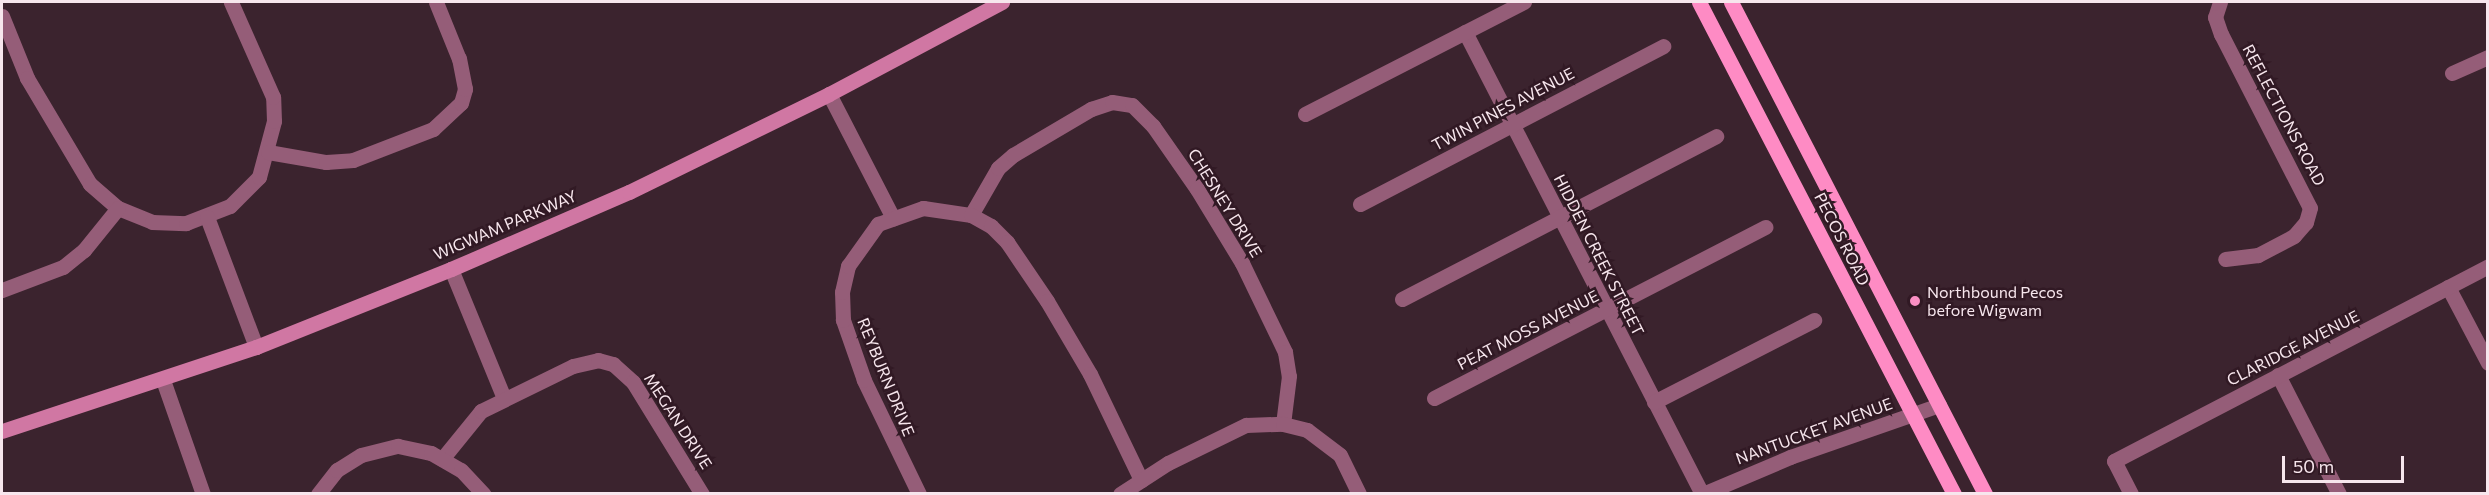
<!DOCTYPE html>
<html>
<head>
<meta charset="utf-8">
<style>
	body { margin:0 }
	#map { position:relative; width:2489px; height:495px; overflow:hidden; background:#3b232e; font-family:Commissioner,sans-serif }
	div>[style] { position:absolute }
	.minor>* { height:15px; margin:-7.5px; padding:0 7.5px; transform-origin:7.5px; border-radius:7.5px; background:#955d78 }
	.secondary>* { height:15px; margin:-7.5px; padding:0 7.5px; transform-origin:7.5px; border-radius:7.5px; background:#d077a3 }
	.primary>* { height:15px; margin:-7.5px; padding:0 7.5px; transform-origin:7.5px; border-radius:7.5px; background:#fe8bc4 }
	.dots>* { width:16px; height:16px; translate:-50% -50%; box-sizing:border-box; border:3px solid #311924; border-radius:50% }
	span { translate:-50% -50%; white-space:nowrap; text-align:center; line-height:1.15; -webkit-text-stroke:5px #311924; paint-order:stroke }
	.street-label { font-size:16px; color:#f7e6ed }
	.poi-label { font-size:16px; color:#f7e6ed }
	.left { translate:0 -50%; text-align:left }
	.frame { position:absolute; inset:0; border:3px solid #f7e6ed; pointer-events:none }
	.scale { position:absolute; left:2282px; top:456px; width:122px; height:27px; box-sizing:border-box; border:3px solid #f7e6ed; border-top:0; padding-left:8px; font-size:18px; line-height:21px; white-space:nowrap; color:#f7e6ed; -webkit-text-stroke:4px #311924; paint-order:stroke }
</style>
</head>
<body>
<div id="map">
	<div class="minor">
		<i style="left:2220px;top:2px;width:16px;rotate:108deg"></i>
		<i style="left:2215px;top:17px;width:18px;rotate:71deg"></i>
		<i style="left:2221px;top:34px;width:195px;rotate:62.9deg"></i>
		<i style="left:2310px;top:208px;width:15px;rotate:106deg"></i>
		<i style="left:2306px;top:222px;width:18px;rotate:131deg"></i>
		<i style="left:2294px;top:236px;width:41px;rotate:152.2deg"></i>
		<i style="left:2258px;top:255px;width:33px;rotate:173deg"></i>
		<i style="left:2px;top:16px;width:67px;rotate:68deg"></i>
		<i style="left:27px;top:78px;width:123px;rotate:59.3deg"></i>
		<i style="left:90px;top:184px;width:37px;rotate:41deg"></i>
		<i style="left:118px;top:208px;width:37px;rotate:22deg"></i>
		<i style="left:152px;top:222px;width:34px;rotate:2deg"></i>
		<i style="left:186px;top:223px;width:47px;rotate:-21.1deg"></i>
		<i style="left:230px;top:206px;width:41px;rotate:-45deg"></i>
		<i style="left:259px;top:177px;width:58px;rotate:-75deg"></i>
		<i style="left:274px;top:121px;width:24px;rotate:-92deg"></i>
		<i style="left:273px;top:97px;width:104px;rotate:-113.9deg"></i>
		<i style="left:1465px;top:32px;width:519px;rotate:62.84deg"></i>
		<i style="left:2452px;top:73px;width:39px;rotate:-24deg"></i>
		<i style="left:829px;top:94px;width:140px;rotate:62.7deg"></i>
		<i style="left:1305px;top:114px;width:246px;rotate:-27.1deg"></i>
		<i style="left:268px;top:152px;width:59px;rotate:9.8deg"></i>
		<i style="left:326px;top:162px;width:27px;rotate:-4deg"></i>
		<i style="left:353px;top:160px;width:86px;rotate:-21.2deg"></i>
		<i style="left:433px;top:129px;width:38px;rotate:-43deg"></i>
		<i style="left:461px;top:103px;width:15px;rotate:-74deg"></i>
		<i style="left:465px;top:89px;width:31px;rotate:-101deg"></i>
		<i style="left:459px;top:59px;width:61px;rotate:-112deg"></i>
		<i style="left:1360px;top:204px;width:342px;rotate:-27.5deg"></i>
		<i style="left:971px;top:215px;width:54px;rotate:-60.1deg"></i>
		<i style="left:998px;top:168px;width:20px;rotate:-41deg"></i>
		<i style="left:1013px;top:155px;width:91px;rotate:-30.5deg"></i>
		<i style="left:1091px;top:109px;width:22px;rotate:-18deg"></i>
		<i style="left:1112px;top:102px;width:20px;rotate:9deg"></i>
		<i style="left:1132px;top:105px;width:30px;rotate:45deg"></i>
		<i style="left:1153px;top:126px;width:77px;rotate:55.1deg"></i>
		<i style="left:1197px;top:189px;width:87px;rotate:58.7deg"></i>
		<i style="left:1242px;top:263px;width:99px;rotate:64.2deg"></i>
		<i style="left:1285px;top:352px;width:24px;rotate:81deg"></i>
		<i style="left:1289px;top:376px;width:48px;rotate:97.1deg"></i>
		<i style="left:207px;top:217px;width:139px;rotate:69.3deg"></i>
		<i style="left:451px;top:269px;width:139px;rotate:67.7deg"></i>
		<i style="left:2448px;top:287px;width:86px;rotate:62.2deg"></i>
		<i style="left:2px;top:290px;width:65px;rotate:-20.7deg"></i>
		<i style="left:63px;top:267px;width:27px;rotate:-39deg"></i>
		<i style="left:84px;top:250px;width:54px;rotate:-51deg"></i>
		<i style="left:1402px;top:299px;width:354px;rotate:-27.4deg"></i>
		<i style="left:2278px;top:375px;width:134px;rotate:62.9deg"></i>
		<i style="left:163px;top:380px;width:121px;rotate:70.7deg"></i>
		<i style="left:1434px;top:398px;width:373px;rotate:-27.3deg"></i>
		<i style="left:1654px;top:402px;width:180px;rotate:-27.1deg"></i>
		<i style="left:442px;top:459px;width:62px;rotate:-50.9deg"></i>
		<i style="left:481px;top:411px;width:102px;rotate:-26.1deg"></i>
		<i style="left:573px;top:366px;width:26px;rotate:-13deg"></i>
		<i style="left:598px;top:360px;width:16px;rotate:15deg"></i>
		<i style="left:613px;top:364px;width:27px;rotate:42deg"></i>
		<i style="left:633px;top:382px;width:132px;rotate:58.4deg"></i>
		<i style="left:318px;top:494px;width:31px;rotate:-52deg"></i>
		<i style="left:337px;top:470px;width:28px;rotate:-32deg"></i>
		<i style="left:361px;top:455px;width:38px;rotate:-14deg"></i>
		<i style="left:398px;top:446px;width:34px;rotate:12deg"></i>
		<i style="left:431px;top:453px;width:34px;rotate:30deg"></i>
		<i style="left:461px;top:470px;width:33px;rotate:47deg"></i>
		<i style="left:919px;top:494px;width:127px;rotate:-115.8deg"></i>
		<i style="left:864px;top:380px;width:64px;rotate:-109.3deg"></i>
		<i style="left:843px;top:320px;width:28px;rotate:-92deg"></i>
		<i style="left:842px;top:292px;width:27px;rotate:-77deg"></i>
		<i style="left:848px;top:266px;width:52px;rotate:-54.5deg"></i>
		<i style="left:878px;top:224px;width:48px;rotate:-19.6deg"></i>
		<i style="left:923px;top:208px;width:49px;rotate:8.3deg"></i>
		<i style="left:971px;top:215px;width:23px;rotate:29deg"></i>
		<i style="left:991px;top:226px;width:23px;rotate:45deg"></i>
		<i style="left:1007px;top:242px;width:71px;rotate:55.9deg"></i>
		<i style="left:1047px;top:301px;width:85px;rotate:59.5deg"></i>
		<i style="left:1090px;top:374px;width:118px;rotate:64.3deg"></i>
		<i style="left:1120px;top:494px;width:57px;rotate:-32.9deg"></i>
		<i style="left:1168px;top:463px;width:87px;rotate:-26deg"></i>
		<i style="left:1246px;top:425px;width:37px;rotate:-2deg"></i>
		<i style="left:1283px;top:424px;width:25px;rotate:14deg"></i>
		<i style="left:1307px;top:430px;width:41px;rotate:37.1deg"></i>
		<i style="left:1340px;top:455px;width:43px;rotate:64deg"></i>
		<i style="left:1703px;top:494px;width:95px;rotate:-23deg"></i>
		<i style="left:1790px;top:457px;width:158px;rotate:-19.2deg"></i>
		<i style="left:2131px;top:494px;width:37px;rotate:-117deg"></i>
		<i style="left:2114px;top:461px;width:422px;rotate:-27.5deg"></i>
	</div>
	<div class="secondary">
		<i style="left:2px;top:431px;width:268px;rotate:-18.3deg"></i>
		<i style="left:256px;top:347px;width:210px;rotate:-21.8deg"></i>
		<i style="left:451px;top:269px;width:194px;rotate:-23.4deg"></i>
		<i style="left:629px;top:192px;width:223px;rotate:-26.1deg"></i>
		<i style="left:829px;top:94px;width:196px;rotate:-28deg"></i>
	</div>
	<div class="primary">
		<i style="left:1699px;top:2px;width:554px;rotate:62.6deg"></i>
		<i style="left:1731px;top:2px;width:554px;rotate:62.69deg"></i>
	</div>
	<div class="dots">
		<i style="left:1915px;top:301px;background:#fb8fc4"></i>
	</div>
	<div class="street-label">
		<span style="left:1503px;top:109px;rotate:-28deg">TWIN PINES AVENUE</span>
		<span style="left:2284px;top:115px;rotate:62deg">REFLECTIONS ROAD</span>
		<span style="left:1225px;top:203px;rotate:58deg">CHESNEY DRIVE</span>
		<span style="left:505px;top:225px;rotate:-23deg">WIGWAM PARKWAY</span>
		<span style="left:1842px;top:239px;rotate:63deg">PECOS ROAD</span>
		<span style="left:1599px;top:255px;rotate:63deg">HIDDEN CREEK STREET</span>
		<span style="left:1528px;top:330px;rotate:-27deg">PEAT MOSS AVENUE</span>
		<span style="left:2293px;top:348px;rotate:-27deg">CLARIDGE AVENUE</span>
		<span style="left:886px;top:377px;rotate:68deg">REYBURN DRIVE</span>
		<span style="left:678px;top:421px;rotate:57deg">MEGAN DRIVE</span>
		<span style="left:1814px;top:431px;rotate:-20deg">NANTUCKET AVENUE</span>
	</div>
	<div class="poi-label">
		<span class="left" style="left:1927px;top:301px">Northbound Pecos<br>before Wigwam</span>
	</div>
	<div class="frame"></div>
	<div class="scale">50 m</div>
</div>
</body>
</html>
